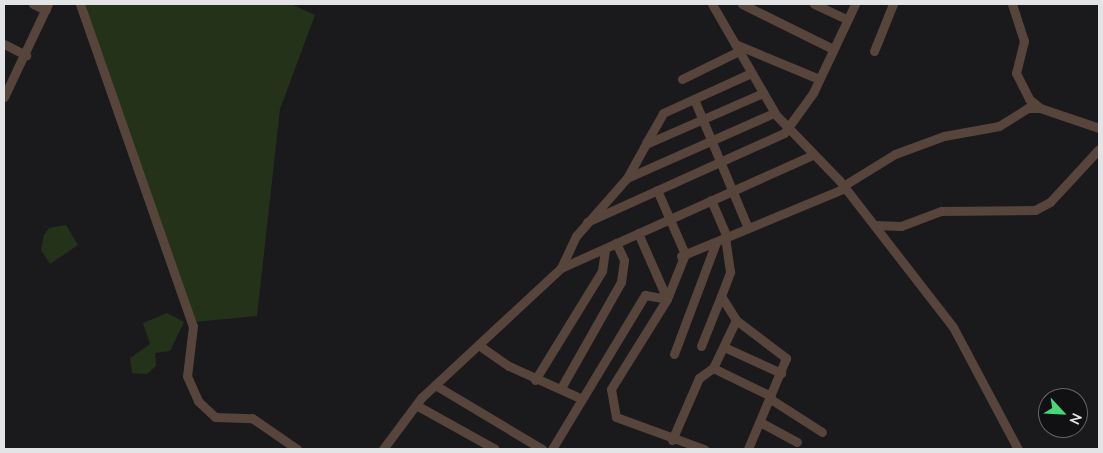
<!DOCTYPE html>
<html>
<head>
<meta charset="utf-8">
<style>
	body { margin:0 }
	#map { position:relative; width:1103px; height:453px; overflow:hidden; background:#1a1a1d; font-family:Mulish,sans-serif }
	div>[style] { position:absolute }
	.green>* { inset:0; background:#25321a }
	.minor>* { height:9px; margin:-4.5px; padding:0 4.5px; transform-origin:4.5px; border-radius:4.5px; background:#57443b }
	span { translate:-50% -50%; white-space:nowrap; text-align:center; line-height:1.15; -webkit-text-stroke:4.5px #111114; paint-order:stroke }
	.frame { position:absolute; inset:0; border:5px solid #e3e4e5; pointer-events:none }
	.north { position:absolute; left:1038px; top:388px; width:50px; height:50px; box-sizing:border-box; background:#111114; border:1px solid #656568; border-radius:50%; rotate:115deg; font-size:14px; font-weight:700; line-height:20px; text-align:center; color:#e3e4e5 }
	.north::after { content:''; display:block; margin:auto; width:18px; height:22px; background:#48d779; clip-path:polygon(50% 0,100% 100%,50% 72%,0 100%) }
</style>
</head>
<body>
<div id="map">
	<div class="green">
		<i style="clip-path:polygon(84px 4px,291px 4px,315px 15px,280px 109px,257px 316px,195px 322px)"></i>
		<i style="clip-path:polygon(66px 225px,78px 245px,50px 264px,41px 250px,44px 235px,49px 228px)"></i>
		<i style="clip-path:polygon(167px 313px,184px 322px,170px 351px,155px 353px,156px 366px,147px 374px,132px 373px,130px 358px,150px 344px,143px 323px)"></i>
	</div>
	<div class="minor">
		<i style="left:33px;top:4px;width:14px;rotate:25deg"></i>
		<i style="left:80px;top:4px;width:341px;rotate:70.7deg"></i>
		<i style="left:193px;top:326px;width:50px;rotate:96.8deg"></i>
		<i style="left:187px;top:376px;width:27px;rotate:66deg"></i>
		<i style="left:198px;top:401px;width:23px;rotate:43deg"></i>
		<i style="left:215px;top:417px;width:37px;rotate:2deg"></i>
		<i style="left:252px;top:418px;width:55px;rotate:34.6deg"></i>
		<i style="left:712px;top:4px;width:128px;rotate:60deg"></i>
		<i style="left:776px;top:115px;width:91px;rotate:45.9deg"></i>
		<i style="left:839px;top:180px;width:186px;rotate:52.2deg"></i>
		<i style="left:953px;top:327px;width:138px;rotate:62deg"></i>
		<i style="left:742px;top:4px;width:99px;rotate:26.3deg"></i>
		<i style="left:814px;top:4px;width:35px;rotate:25deg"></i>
		<i style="left:1012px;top:4px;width:39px;rotate:72deg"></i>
		<i style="left:1024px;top:41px;width:33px;rotate:104deg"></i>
		<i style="left:1016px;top:73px;width:29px;rotate:63deg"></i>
		<i style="left:1029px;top:99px;width:14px;rotate:39deg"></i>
		<i style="left:1040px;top:108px;width:62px;rotate:18.7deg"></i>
		<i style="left:4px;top:44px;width:25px;rotate:27deg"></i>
		<i style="left:735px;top:44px;width:91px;rotate:22.6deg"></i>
		<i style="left:874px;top:51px;width:51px;rotate:-68deg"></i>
		<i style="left:682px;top:79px;width:64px;rotate:-26.2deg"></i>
		<i style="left:4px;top:97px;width:103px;rotate:-64.7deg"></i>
		<i style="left:694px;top:99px;width:140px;rotate:67.3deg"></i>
		<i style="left:646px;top:143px;width:34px;rotate:-60deg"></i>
		<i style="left:663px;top:113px;width:97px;rotate:-24.4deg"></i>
		<i style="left:627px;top:178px;width:39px;rotate:-61deg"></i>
		<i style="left:646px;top:144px;width:128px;rotate:-23.6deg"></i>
		<i style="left:843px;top:186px;width:61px;rotate:-31.6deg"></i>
		<i style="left:895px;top:154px;width:52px;rotate:-20.2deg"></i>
		<i style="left:944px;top:136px;width:56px;rotate:-10.3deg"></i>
		<i style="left:999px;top:126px;width:34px;rotate:-32deg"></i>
		<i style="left:1028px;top:108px;width:12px"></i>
		<i style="left:657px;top:190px;width:70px;rotate:66.4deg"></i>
		<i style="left:685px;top:254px;width:48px;rotate:111.8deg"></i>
		<i style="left:667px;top:299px;width:106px;rotate:121.9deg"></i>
		<i style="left:611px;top:389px;width:28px;rotate:80deg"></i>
		<i style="left:616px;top:417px;width:94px;rotate:20deg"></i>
		<i style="left:711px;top:200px;width:40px;rotate:66.6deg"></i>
		<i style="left:587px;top:222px;width:216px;rotate:-24.3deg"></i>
		<i style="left:784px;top:133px;width:49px;rotate:-54.1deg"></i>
		<i style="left:813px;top:93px;width:98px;rotate:-64.7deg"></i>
		<i style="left:874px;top:225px;width:27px;rotate:2deg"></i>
		<i style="left:901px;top:226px;width:43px;rotate:-20.6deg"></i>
		<i style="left:941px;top:211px;width:94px;rotate:-0.6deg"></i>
		<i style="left:1035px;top:210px;width:17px;rotate:-28deg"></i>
		<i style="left:1050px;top:202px;width:72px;rotate:-47.2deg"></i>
		<i style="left:638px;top:233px;width:72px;rotate:66.3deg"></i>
		<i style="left:681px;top:256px;width:178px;rotate:-22.5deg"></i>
		<i style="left:561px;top:268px;width:35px;rotate:-65deg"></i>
		<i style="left:576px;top:236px;width:77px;rotate:-48.7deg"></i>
		<i style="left:627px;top:178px;width:161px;rotate:-23.9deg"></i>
		<i style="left:736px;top:320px;width:63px;rotate:37.2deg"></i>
		<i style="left:786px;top:358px;width:99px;rotate:112.7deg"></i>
		<i style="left:480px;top:346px;width:35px;rotate:35deg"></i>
		<i style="left:509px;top:366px;width:80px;rotate:24.3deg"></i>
		<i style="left:701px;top:346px;width:54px;rotate:-68.2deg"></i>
		<i style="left:724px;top:347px;width:63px;rotate:24.5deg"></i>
		<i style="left:674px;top:354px;width:120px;rotate:-69.4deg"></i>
		<i style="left:713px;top:368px;width:64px;rotate:25.8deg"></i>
		<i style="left:535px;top:380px;width:128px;rotate:-58.4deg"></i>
		<i style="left:602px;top:271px;width:22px;rotate:-82deg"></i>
		<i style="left:435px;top:385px;width:125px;rotate:30.9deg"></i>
		<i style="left:561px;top:388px;width:122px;rotate:-60.5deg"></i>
		<i style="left:621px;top:282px;width:22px;rotate:-82deg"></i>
		<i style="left:624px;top:260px;width:19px;rotate:-115deg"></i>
		<i style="left:769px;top:398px;width:63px;rotate:32.7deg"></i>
		<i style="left:416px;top:405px;width:90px;rotate:29.1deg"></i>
		<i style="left:760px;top:422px;width:42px;rotate:28.4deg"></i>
		<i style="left:672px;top:440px;width:68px;rotate:-66.5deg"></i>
		<i style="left:699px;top:378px;width:17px;rotate:-36deg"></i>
		<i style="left:713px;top:368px;width:53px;rotate:-64.4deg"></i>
		<i style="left:736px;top:320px;width:28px;rotate:-122deg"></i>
		<i style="left:721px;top:296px;width:26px;rotate:-69deg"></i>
		<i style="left:730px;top:272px;width:34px;rotate:-98deg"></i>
		<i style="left:383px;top:449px;width:64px;rotate:-53.3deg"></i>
		<i style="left:421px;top:398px;width:191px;rotate:-42.9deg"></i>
		<i style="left:561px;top:268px;width:276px;rotate:-24.2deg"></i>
		<i style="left:552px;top:449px;width:180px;rotate:-58.9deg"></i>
		<i style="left:645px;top:295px;width:22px;rotate:10deg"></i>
	</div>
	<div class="frame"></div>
	<div class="north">N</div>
</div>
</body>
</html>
